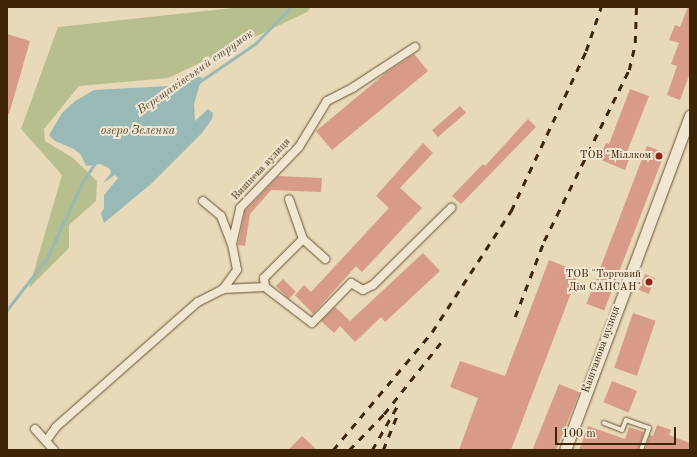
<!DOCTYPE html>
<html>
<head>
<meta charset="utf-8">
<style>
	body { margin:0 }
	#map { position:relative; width:697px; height:457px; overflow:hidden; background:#e8d9b9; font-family:"Old Standard TT",serif }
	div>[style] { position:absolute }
	.green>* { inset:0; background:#b8bf8e }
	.water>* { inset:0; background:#98b9b5 }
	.stream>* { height:2.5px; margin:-1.25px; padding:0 1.25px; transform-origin:1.25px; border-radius:1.25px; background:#98b9b5 }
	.building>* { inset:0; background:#d79b87; transform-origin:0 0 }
	.roads { filter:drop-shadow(0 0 1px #685232) drop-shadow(0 0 1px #685232) }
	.lane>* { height:4px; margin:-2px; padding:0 2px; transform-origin:2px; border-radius:2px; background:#f0e6d2 }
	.street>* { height:8px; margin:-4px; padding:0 4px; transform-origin:4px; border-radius:4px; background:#f0e6d2 }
	.secondary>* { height:11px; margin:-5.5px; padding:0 5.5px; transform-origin:5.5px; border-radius:5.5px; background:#f0e6d2 }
	.rail>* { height:2.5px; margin-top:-1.25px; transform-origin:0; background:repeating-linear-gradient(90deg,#3e2505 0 7px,transparent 0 14px) }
	.dots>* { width:11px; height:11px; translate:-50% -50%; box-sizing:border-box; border:2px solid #f0e6d2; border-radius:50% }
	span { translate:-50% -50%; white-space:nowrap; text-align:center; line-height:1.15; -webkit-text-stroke:4px #f0e6d2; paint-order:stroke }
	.poi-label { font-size:11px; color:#3e2505 }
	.right { translate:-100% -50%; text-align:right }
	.street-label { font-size:11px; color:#3e2505 }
	.water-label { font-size:12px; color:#544a31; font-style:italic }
	.frame { position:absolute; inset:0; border:8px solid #3e2505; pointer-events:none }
	.scale { position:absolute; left:555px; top:427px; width:121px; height:18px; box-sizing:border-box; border:2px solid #3e2505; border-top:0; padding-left:5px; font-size:12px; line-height:14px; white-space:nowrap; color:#3e2505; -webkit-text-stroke:3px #f0e6d2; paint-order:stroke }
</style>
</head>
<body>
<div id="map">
	<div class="green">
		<i style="clip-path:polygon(242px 7px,311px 7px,307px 12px,168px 78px,79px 86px,44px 129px,45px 141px,73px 158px,97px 181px,96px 201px,69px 225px,69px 248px,29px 288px,62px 175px,21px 129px,58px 27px)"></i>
	</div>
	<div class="water">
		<i style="clip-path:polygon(189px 77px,202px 77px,194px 104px,195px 121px,208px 109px,213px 113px,212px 119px,202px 133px,152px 183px,104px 223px,101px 213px,104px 208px,104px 195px,118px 178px,115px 175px,103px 183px,111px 173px,110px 169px,101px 164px,86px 166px,81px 155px,74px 149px,55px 141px,49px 135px,62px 113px,75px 101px,94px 90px,169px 86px)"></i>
	</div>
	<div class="stream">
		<i style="left:199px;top:82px;width:68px;rotate:-34.2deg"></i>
		<i style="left:255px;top:44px;width:52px;rotate:-45.8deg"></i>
		<i style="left:7px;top:310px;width:66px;rotate:-52.4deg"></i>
		<i style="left:47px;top:258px;width:83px;rotate:-65deg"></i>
		<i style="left:82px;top:183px;width:24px;rotate:-57deg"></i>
	</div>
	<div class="building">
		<i style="clip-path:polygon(688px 7px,690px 7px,690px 73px,680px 100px,667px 95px,677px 66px,671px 64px,679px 43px,669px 40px,675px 25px,680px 27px)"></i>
		<i style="clip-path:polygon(7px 34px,30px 41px,9px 114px,7px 113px)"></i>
		<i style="clip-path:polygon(414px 54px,428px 71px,332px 150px,316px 131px,387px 72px)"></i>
		<i style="clip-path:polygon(630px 89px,649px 96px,627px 152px,631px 154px,625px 170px,599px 159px,606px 143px,609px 144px)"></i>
		<i style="left:460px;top:106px;width:9px;height:37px;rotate:49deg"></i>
		<i style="clip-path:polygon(528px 119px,536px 127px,461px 204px,452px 196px,483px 164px,485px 166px)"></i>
		<i style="clip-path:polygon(423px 143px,433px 153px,400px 188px,422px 208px,362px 272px,356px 266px,313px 314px,295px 295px,304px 285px,311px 292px,389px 208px,376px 196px)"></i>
		<i style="left:647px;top:146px;width:19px;height:169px;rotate:21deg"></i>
		<i style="clip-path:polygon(278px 176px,322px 178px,321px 192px,271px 190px,250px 214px,245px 246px,238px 245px,245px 211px)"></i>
		<i style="clip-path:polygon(423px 253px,440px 271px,385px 322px,381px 317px,355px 342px,340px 326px,334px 333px,321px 321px,335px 307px,350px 321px)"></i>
		<i style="clip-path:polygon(549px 260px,579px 272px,511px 450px,459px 450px,478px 398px,450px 387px,460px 361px,505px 376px)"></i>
		<i style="left:645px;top:274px;width:11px;height:17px;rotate:22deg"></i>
		<i style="left:283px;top:279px;width:18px;height:10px;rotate:45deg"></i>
		<i style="left:633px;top:313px;width:24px;height:58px;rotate:19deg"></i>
		<i style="left:612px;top:381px;width:27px;height:23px;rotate:22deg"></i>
		<i style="left:559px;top:384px;width:22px;height:70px;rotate:22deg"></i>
		<i style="clip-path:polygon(657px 425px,671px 430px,669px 435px,690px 443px,689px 450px,645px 450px,650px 435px,653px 436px)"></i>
		<i style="clip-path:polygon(588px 426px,625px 439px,629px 427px,644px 432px,638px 450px,579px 450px)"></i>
		<i style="clip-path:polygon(302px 436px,317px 450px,288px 450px)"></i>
	</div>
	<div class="roads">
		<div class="lane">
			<i style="left:604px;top:423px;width:19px;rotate:21deg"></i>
			<i style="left:622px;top:430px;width:11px;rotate:-68deg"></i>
			<i style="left:626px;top:420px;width:24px;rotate:19deg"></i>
			<i style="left:649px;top:428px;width:23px;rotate:110deg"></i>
		</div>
		<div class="street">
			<i style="left:203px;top:201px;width:23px;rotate:40deg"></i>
			<i style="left:221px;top:216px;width:30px;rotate:69deg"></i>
			<i style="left:232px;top:244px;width:26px;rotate:79deg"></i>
			<i style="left:237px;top:270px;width:24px;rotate:126deg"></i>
			<i style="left:303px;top:239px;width:30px;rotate:42deg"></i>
			<i style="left:232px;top:244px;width:37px;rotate:-77deg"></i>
			<i style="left:240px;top:208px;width:85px;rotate:-46deg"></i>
			<i style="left:299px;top:147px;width:54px;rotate:-58.7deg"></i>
			<i style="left:327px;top:101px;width:30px;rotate:-27deg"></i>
			<i style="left:354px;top:87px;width:73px;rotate:-33.3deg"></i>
			<i style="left:265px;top:287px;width:9px;rotate:-96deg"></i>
			<i style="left:264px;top:278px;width:55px;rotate:-45deg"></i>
			<i style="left:303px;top:239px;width:42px;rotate:-109.3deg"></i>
			<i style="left:35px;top:429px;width:28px;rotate:48deg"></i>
			<i style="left:46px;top:441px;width:17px;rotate:-54deg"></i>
			<i style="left:56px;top:427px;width:189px;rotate:-41.4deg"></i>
			<i style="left:198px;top:302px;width:28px;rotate:-27deg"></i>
			<i style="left:223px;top:289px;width:42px;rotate:-2.7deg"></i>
			<i style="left:265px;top:287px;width:59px;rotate:37.5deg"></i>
			<i style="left:312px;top:323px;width:56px;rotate:-45.7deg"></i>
			<i style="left:351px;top:283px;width:14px;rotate:30deg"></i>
			<i style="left:363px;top:290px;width:11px;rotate:-27deg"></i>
			<i style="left:373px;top:285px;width:110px;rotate:-44.6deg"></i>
		</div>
		<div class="secondary">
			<i style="left:565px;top:450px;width:357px;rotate:-69.5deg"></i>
		</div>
	</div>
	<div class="rail">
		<i style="left:515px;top:317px;width:81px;rotate:-69.1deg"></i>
		<i style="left:544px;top:241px;width:191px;rotate:-63.6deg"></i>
		<i style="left:629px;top:70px;width:28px;rotate:-77deg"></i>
		<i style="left:635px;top:43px;width:36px;rotate:-88deg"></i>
		<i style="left:333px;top:450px;width:154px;rotate:-50deg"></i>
		<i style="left:432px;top:332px;width:145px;rotate:-56.9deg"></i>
		<i style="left:511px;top:211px;width:177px;rotate:-64.9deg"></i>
		<i style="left:586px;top:51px;width:46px;rotate:-71.2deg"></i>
		<i style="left:349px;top:450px;width:50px;rotate:-45.8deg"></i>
		<i style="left:384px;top:414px;width:93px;rotate:-51.5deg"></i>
		<i style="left:372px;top:450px;width:54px;rotate:-60.1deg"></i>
		<i style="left:383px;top:450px;width:40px;rotate:-68deg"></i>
	</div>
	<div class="dots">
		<i style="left:659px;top:156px;background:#8f2418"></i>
		<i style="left:649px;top:282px;background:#8f2418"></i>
	</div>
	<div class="poi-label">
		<span class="right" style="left:651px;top:156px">ТОВ "Міллком</span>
		<span class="right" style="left:641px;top:282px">ТОВ "Торговий<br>Дім САПСАН"</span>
	</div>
	<div class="street-label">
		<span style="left:262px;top:170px;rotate:-47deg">Вишнева вулиця</span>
		<span style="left:602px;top:350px;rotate:-70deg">Каштанова вулиця</span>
	</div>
	<div class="water-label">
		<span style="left:196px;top:73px;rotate:-35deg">Верещаківський струмок</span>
		<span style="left:138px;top:132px">озеро Зеленка</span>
	</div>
	<div class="frame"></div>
	<div class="scale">100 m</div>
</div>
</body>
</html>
